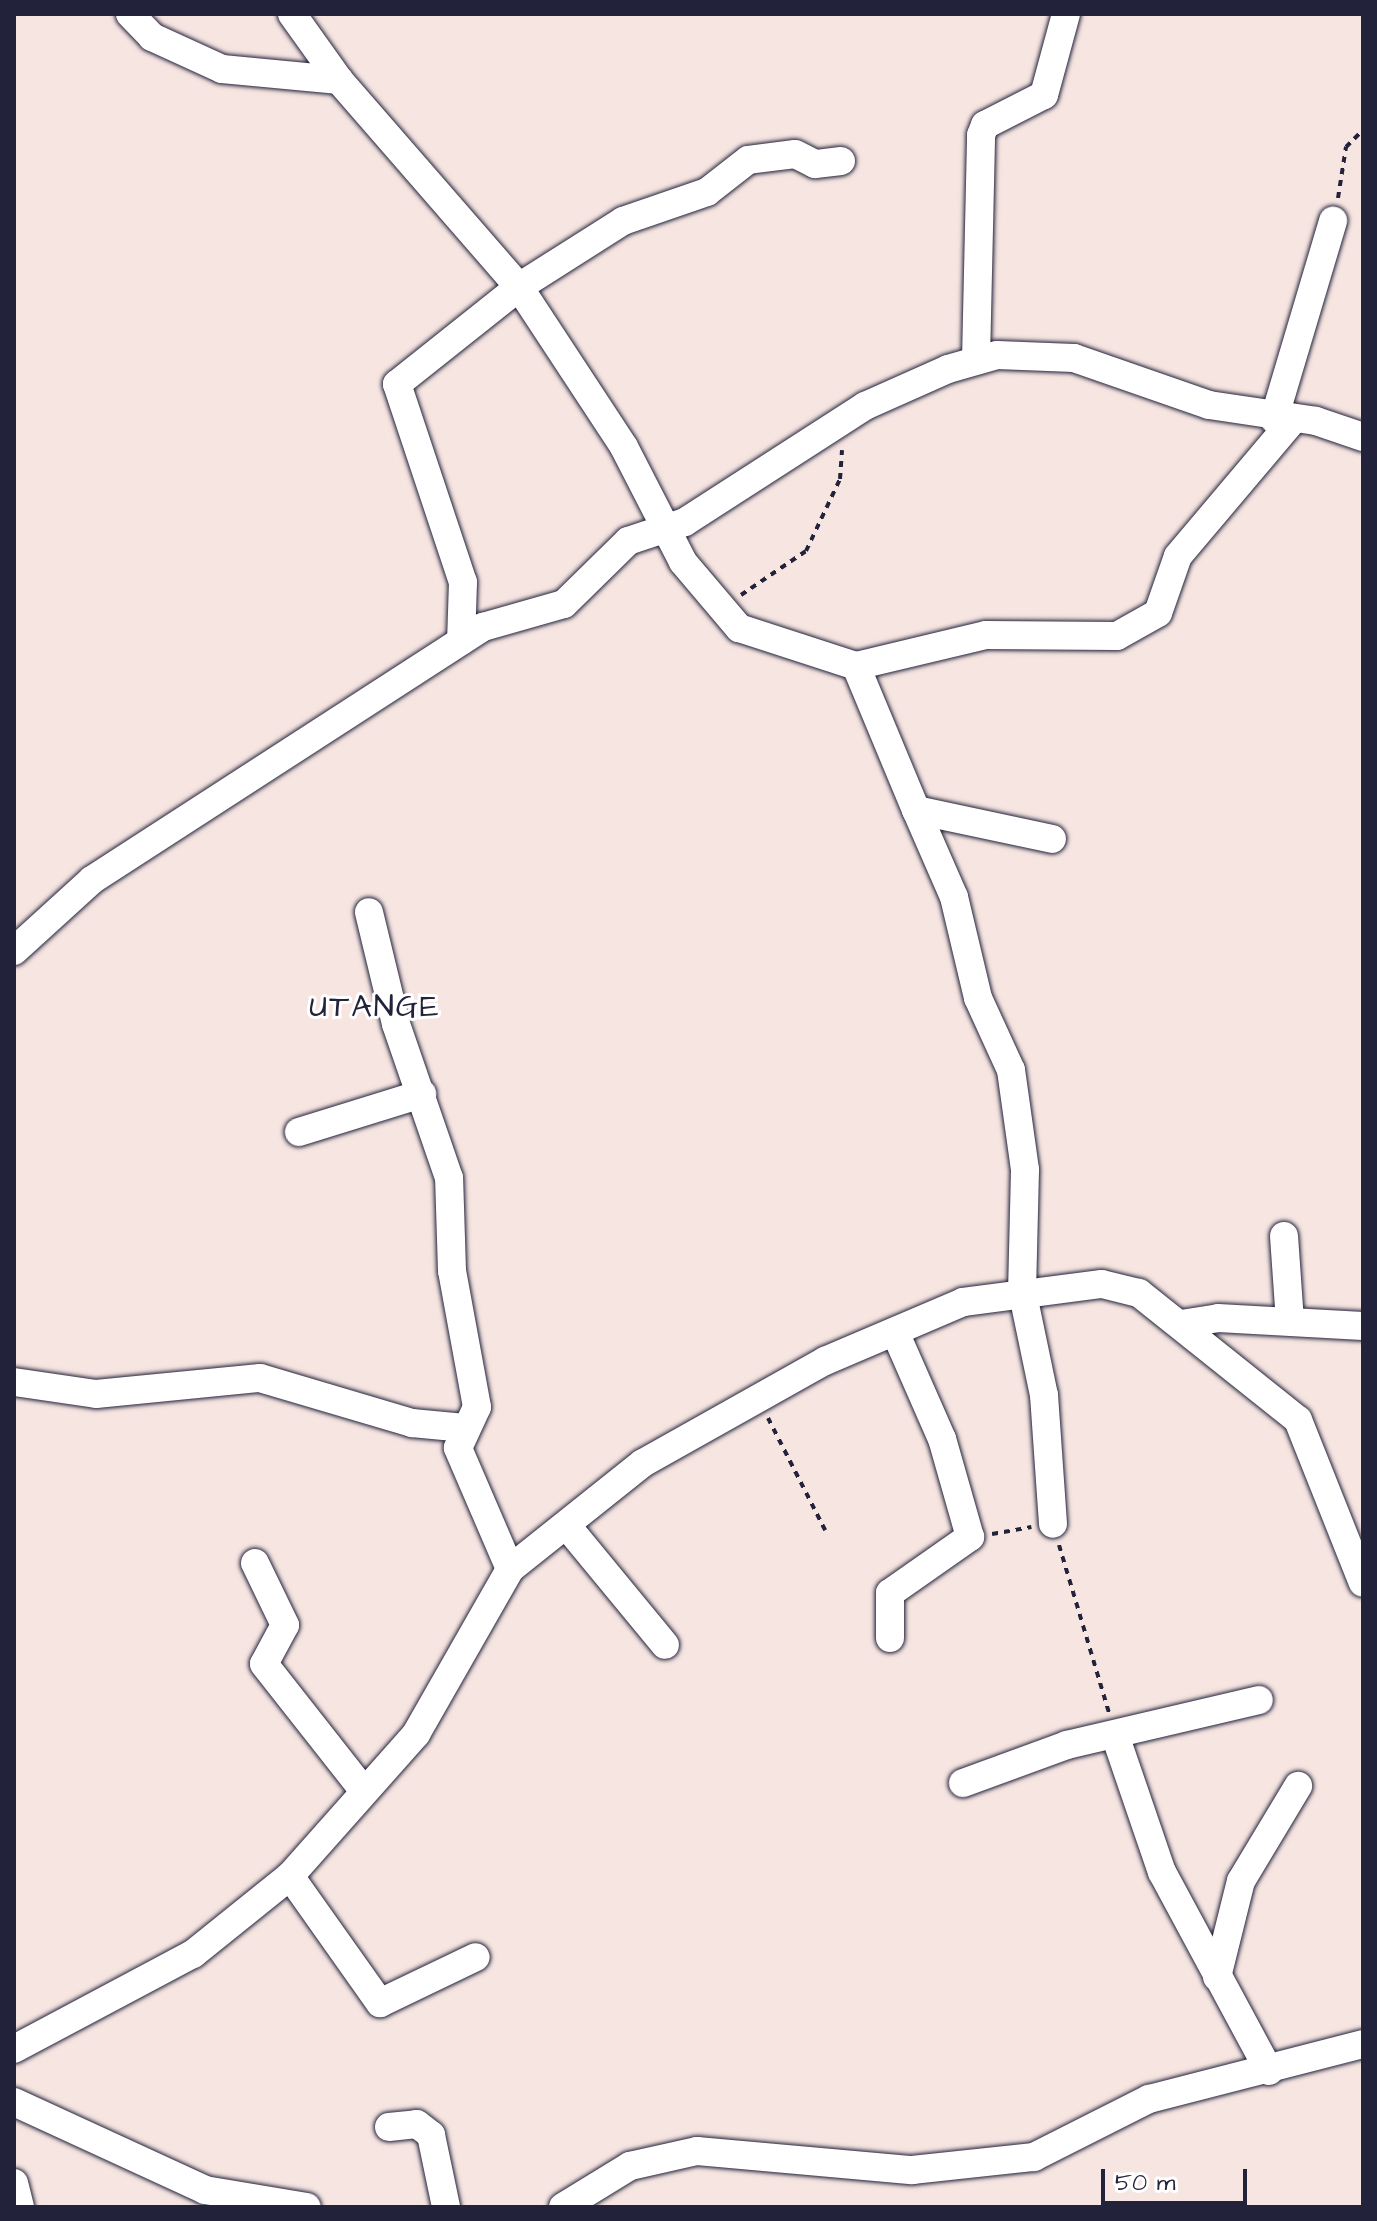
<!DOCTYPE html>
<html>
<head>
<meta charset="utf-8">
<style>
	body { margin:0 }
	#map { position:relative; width:1377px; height:2221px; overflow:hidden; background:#f6e5e1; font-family:"Architects Daughter",sans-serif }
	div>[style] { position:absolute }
	.path>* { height:4px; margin-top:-2px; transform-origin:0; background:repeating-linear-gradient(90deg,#22223b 0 6px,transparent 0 12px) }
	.roads { filter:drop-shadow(0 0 2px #22223b) drop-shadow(0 0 2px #22223b) }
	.minor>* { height:28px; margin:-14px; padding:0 14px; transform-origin:14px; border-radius:14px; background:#fff }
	span { translate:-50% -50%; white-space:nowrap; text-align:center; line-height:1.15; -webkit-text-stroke:6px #fff; paint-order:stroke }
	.quarter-label { font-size:32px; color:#22223b; letter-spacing:2px }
	.frame { position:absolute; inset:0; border:16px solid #22223b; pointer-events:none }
	.scale { position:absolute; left:1101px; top:2169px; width:146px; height:36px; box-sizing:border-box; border:4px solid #22223b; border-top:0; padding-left:10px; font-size:24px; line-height:28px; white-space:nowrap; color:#22223b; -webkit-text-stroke:6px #fff; paint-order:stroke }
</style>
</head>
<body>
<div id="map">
	<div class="path">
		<i style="left:1338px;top:198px;width:52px;rotate:-81.1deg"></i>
		<i style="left:1346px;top:147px;width:24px;rotate:-45deg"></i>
		<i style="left:741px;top:595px;width:78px;rotate:-34.1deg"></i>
		<i style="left:806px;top:551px;width:80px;rotate:-64.7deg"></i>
		<i style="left:840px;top:479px;width:29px;rotate:-86deg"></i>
		<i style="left:768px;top:1418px;width:126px;rotate:63deg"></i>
		<i style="left:992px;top:1534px;width:40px;rotate:-10deg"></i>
		<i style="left:1059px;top:1545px;width:175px;rotate:73.4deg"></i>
	</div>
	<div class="roads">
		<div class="minor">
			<i style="left:130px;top:14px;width:32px;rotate:46deg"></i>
			<i style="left:152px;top:37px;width:77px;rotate:24.6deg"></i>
			<i style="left:222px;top:69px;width:118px;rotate:5.4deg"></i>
			<i style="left:292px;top:14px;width:81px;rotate:54.5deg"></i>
			<i style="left:339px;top:80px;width:274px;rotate:49deg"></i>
			<i style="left:519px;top:287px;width:156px;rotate:141.5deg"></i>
			<i style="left:397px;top:384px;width:209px;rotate:71.6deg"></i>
			<i style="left:463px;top:582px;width:59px;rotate:91.9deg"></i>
			<i style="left:841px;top:161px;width:26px;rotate:173deg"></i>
			<i style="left:815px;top:164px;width:22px;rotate:-153deg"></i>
			<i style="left:795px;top:154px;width:47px;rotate:172.7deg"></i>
			<i style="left:748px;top:160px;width:52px;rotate:142deg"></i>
			<i style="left:707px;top:192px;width:89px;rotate:161deg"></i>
			<i style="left:623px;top:221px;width:123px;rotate:147.6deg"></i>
			<i style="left:519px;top:287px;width:191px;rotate:56.7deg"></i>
			<i style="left:624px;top:447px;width:129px;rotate:62.8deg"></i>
			<i style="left:683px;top:562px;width:87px;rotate:49.7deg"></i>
			<i style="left:739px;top:628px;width:123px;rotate:18deg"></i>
			<i style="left:856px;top:666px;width:134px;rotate:-13.4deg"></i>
			<i style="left:986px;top:635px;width:131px;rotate:0.4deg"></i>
			<i style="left:1117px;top:636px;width:47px;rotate:-29.3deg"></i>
			<i style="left:1158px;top:613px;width:60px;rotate:-70.7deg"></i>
			<i style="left:1178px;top:556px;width:177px;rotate:-49.8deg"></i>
			<i style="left:976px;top:360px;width:225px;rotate:-88.7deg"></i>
			<i style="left:981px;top:135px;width:11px;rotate:-68deg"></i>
			<i style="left:985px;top:125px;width:66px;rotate:-27deg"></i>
			<i style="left:1044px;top:95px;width:84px;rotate:-74.8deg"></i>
			<i style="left:1274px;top:419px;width:207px;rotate:-73.4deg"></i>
			<i style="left:856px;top:666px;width:156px;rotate:67.4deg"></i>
			<i style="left:916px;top:810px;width:139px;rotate:12deg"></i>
			<i style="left:916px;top:810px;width:95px;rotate:66.4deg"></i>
			<i style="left:954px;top:897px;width:104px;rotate:76.6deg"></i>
			<i style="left:978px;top:998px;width:79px;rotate:65.4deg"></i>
			<i style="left:1011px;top:1070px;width:101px;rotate:82deg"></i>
			<i style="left:1025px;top:1170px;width:120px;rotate:91.4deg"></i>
			<i style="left:1022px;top:1290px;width:107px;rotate:78.2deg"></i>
			<i style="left:1044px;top:1395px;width:129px;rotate:86deg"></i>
			<i style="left:14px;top:951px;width:105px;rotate:-42.3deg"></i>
			<i style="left:92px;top:880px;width:466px;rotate:-32.9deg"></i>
			<i style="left:483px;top:627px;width:84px;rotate:-15.9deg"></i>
			<i style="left:564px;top:604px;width:90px;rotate:-44.5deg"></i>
			<i style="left:628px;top:541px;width:60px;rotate:-18.4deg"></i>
			<i style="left:685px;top:522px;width:214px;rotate:-32.8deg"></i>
			<i style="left:865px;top:406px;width:91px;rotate:-24deg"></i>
			<i style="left:948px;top:369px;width:51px;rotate:-15.9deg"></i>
			<i style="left:997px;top:355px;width:77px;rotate:2.2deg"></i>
			<i style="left:1074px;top:358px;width:143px;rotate:19.2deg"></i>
			<i style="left:1209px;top:405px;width:108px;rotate:8.5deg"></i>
			<i style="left:1316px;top:421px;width:50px;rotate:18.8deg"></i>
			<i style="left:299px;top:1132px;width:129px;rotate:-17.2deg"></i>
			<i style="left:1284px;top:1236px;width:85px;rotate:86deg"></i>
			<i style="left:1181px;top:1324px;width:37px;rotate:-9deg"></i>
			<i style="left:1218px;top:1318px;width:145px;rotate:3.2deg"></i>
			<i style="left:14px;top:1382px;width:83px;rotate:8.3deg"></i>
			<i style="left:96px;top:1394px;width:165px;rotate:-5.6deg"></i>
			<i style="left:260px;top:1378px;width:159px;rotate:16.5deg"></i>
			<i style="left:412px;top:1423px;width:53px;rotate:5.4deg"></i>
			<i style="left:567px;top:1526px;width:154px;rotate:50.5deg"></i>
			<i style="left:255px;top:1563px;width:69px;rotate:64.2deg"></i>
			<i style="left:285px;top:1625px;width:44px;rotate:118.3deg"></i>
			<i style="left:264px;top:1664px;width:162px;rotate:51.8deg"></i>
			<i style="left:510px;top:1569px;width:170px;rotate:-38.6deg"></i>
			<i style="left:643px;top:1463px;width:209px;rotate:-29.3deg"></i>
			<i style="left:825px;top:1361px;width:150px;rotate:-23.1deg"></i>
			<i style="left:963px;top:1302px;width:140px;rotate:-7.4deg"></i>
			<i style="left:1102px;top:1284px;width:38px;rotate:14deg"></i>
			<i style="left:1139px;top:1293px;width:203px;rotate:38.6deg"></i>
			<i style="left:1298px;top:1420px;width:175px;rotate:68.3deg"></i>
			<i style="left:890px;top:1638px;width:45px;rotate:-90deg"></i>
			<i style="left:890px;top:1593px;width:98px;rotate:-35deg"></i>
			<i style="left:970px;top:1537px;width:102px;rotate:-105.9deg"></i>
			<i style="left:942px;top:1439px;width:117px;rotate:-113.7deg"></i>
			<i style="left:1115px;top:1735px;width:145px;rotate:71.1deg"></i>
			<i style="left:1162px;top:1872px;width:226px;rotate:61.7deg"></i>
			<i style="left:963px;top:1783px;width:111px;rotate:-20.1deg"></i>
			<i style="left:1067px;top:1745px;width:197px;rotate:-13.2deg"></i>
			<i style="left:290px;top:1876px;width:156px;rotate:54.7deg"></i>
			<i style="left:380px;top:2003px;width:106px;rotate:-25.6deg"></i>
			<i style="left:1217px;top:1977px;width:99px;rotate:-76deg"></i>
			<i style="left:1241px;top:1881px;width:111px;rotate:-59deg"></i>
			<i style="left:14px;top:2049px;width:203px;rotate:-28deg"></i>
			<i style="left:193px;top:1954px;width:124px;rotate:-38.8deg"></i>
			<i style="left:290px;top:1876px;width:190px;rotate:-48.4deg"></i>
			<i style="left:416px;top:1734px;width:190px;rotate:-60.3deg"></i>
			<i style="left:510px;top:1569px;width:132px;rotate:-113.3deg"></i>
			<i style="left:458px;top:1448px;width:45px;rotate:-65.1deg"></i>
			<i style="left:477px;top:1407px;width:138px;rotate:-100.4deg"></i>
			<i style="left:452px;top:1271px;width:93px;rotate:-91.8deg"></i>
			<i style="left:449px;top:1178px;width:163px;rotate:-109deg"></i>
			<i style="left:396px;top:1024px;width:115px;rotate:-103.6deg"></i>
			<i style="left:14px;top:2102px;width:210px;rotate:24.7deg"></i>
			<i style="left:205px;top:2190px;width:103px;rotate:9.5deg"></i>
			<i style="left:389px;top:2127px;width:28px;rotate:-6deg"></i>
			<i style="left:417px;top:2124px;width:18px;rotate:38deg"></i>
			<i style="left:431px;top:2135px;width:74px;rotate:78.2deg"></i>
			<i style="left:14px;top:2183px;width:25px;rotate:76deg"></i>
			<i style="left:563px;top:2207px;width:79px;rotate:-31.5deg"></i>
			<i style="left:630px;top:2166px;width:69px;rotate:-12.6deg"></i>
			<i style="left:697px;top:2151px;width:216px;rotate:5.1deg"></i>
			<i style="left:912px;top:2170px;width:123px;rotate:-6.1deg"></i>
			<i style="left:1034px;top:2157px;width:129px;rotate:-26.8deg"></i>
			<i style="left:1149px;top:2099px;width:221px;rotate:-14.4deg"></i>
		</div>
	</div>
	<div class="quarter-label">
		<span style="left:375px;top:1007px">UTANGE</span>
	</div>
	<div class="frame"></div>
	<div class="scale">50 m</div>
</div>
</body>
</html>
